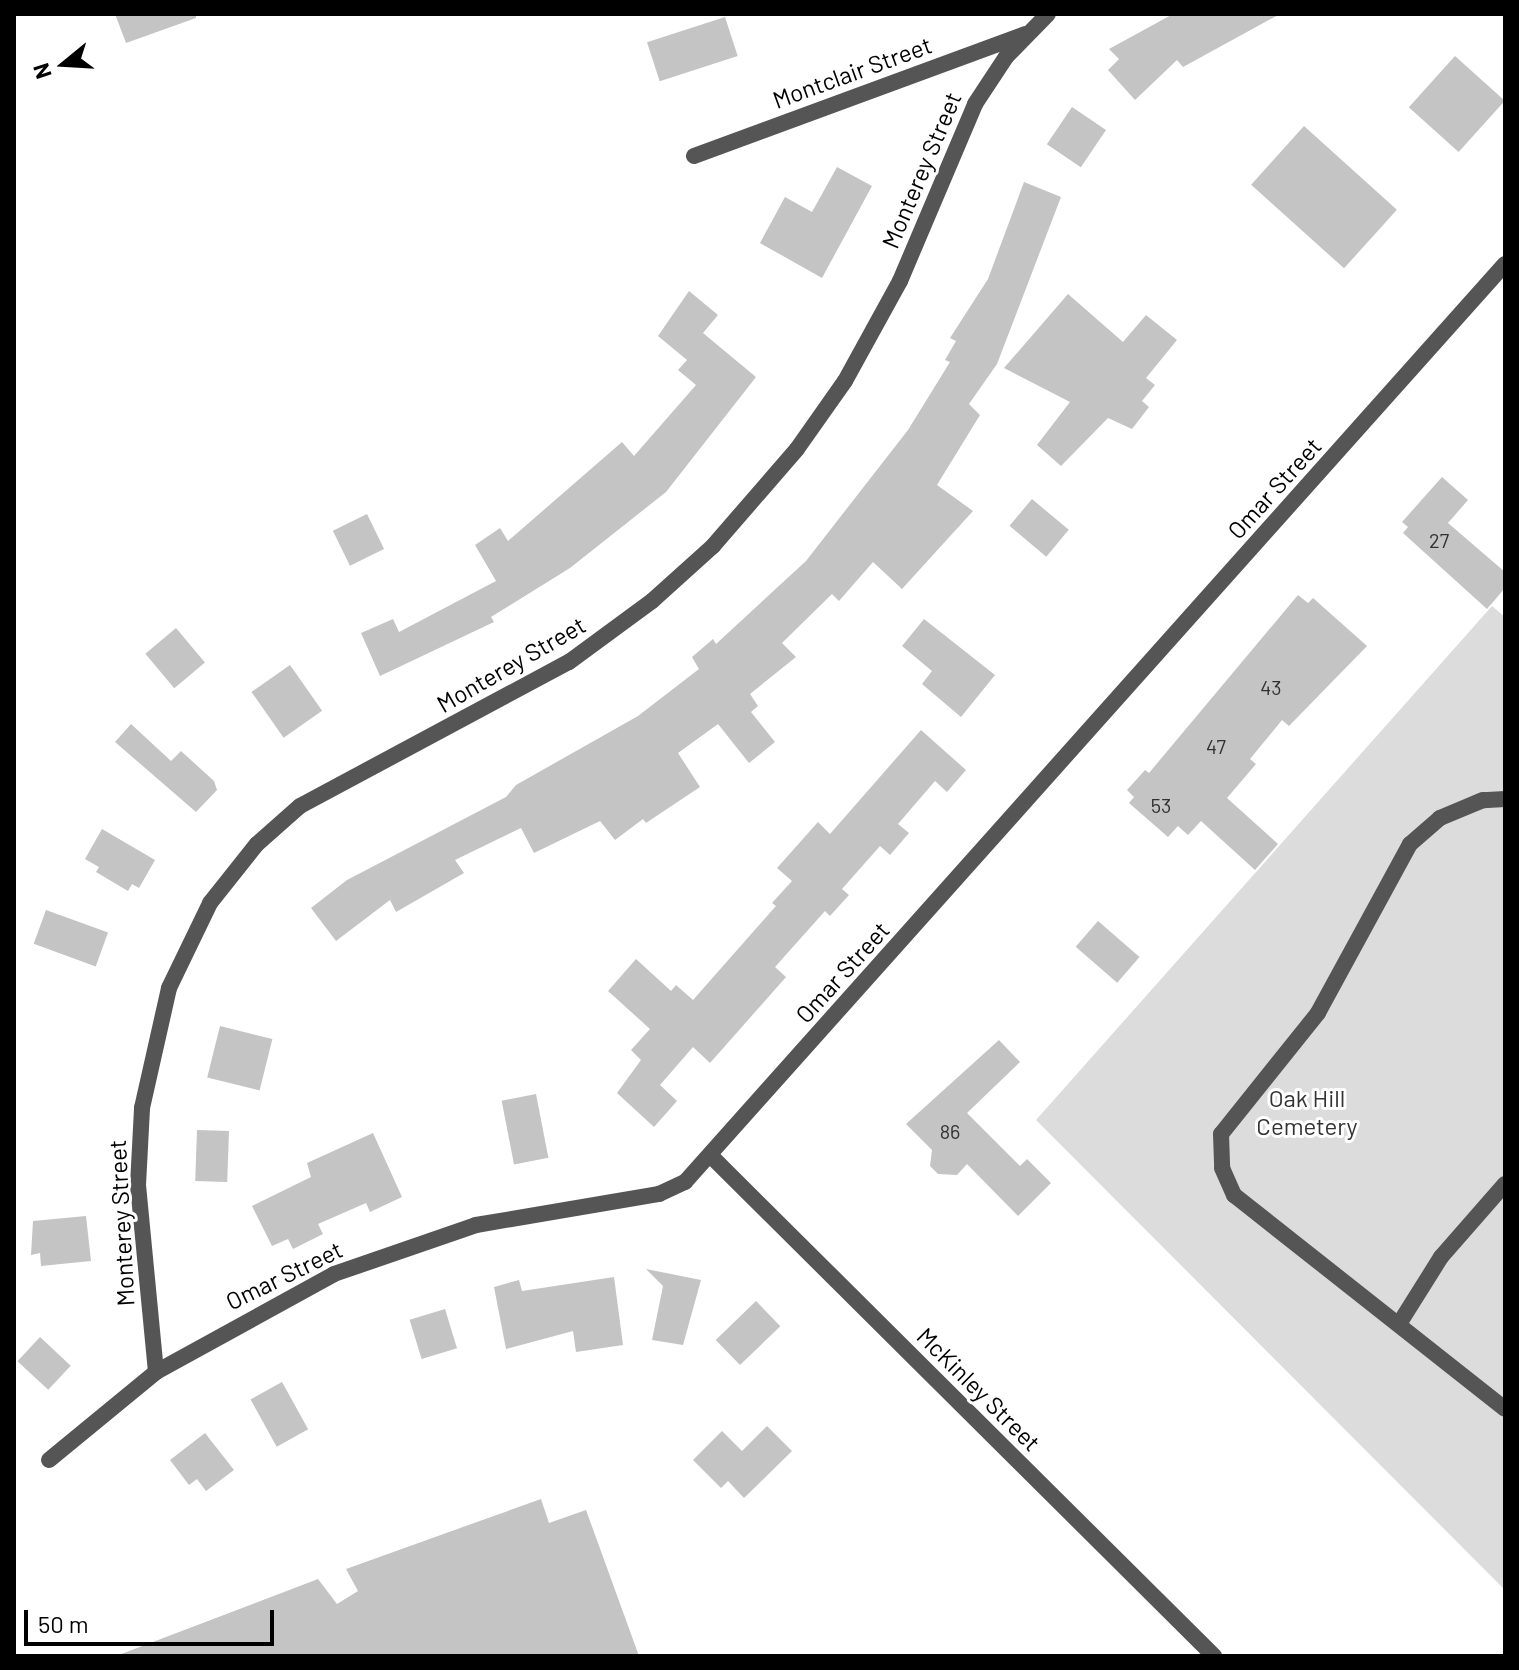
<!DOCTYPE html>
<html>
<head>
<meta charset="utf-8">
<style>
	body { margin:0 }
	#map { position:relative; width:1519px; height:1670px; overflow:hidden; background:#fff; font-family:Barlow,sans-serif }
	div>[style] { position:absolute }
	.green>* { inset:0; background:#dcdcdc }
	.building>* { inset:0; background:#c4c4c4; transform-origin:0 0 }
	.service>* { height:16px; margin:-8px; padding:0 8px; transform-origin:8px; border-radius:8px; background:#555 }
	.minor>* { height:16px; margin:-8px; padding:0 8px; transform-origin:8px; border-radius:8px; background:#555 }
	span { translate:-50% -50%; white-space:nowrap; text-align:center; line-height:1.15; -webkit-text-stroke:6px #fff; paint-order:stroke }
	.number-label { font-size:20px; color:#313131 }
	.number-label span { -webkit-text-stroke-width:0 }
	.street-label { font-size:24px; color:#000 }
	.park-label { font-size:24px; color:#333 }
	.frame { position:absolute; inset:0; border:16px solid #000; pointer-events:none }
	.north { position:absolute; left:24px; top:24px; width:80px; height:80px; -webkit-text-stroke:6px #fff; paint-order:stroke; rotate:252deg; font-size:22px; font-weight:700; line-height:32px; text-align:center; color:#000 }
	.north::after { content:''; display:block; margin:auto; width:28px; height:36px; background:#000; clip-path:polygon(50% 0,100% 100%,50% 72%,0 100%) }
	.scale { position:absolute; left:24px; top:1610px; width:250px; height:36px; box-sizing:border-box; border:4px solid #000; border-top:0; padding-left:10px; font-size:24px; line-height:28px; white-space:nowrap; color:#000; -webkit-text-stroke:6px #fff; paint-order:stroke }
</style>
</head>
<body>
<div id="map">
	<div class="green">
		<i style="clip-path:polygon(1492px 606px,1505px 617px,1505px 1590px,1036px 1120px)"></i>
	</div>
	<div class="building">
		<i style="clip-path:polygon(115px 14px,196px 14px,196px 18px,126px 43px)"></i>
		<i style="clip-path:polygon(1173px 14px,1280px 14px,1183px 67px,1177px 60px,1135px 100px,1108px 70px,1119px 59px,1109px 49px)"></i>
		<i style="left:725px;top:17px;width:41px;height:82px;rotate:72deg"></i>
		<i style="left:1455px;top:56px;width:67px;height:69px;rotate:42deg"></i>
		<i style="left:1072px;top:107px;width:41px;height:45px;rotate:34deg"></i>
		<i style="left:1304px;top:126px;width:125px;height:79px;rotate:42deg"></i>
		<i style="clip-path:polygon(837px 167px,872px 186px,822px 278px,760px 243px,785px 197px,812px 212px)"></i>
		<i style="clip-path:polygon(1024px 182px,1061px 197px,997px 364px,969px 404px,980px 415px,937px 485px,973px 511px,902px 589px,873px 562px,839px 601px,832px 594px,782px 643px,796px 657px,750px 694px,758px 706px,751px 712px,775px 742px,749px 763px,718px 724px,678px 753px,700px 787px,646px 823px,643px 819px,615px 840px,600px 821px,534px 853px,521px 828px,455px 860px,464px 873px,396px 912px,390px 900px,336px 941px,311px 908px,347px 880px,506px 797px,516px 785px,638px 716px,699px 669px,692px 657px,713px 639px,716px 644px,806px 561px,908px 430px,950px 362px,945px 360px,956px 341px,950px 338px,988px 279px)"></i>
		<i style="clip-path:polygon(689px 291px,718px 315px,703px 333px,756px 377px,666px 492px,570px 568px,491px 617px,494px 622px,380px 676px,361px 633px,393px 619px,399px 632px,496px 581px,475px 545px,500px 528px,508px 541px,622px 442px,634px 456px,696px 385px,678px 370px,687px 360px,658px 336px)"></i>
		<i style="clip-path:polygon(1068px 294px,1123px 342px,1146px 315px,1177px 340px,1146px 378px,1155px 385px,1142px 401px,1149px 407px,1132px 429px,1108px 418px,1061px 466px,1037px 445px,1070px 402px,1004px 368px)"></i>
		<i style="clip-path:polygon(1442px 477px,1468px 500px,1448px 523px,1505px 572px,1505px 588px,1487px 609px,1403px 533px,1408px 527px,1402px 522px)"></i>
		<i style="left:1032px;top:499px;width:48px;height:35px;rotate:40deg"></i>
		<i style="left:367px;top:514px;width:39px;height:38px;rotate:64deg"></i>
		<i style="clip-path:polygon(1298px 595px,1308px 603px,1313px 598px,1367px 646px,1289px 726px,1282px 720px,1250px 759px,1256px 764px,1227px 798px,1278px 844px,1255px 870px,1201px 821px,1188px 835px,1178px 826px,1168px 837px,1129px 803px,1134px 797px,1127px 790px,1145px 770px,1149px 773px)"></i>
		<i style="clip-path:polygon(924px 619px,995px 675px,961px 717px,922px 684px,932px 671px,902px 646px)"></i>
		<i style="left:176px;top:628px;width:45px;height:40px;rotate:50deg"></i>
		<i style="left:290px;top:665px;width:56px;height:47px;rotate:55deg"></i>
		<i style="clip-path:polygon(131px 724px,171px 761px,181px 751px,214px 781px,217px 790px,196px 812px,115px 742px)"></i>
		<i style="clip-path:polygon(921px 730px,966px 770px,947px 792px,935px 781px,898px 824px,909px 833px,890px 855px,880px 846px,842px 889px,849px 895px,830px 916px,825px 911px,775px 967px,786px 977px,710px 1063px,693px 1047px,660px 1085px,677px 1101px,654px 1127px,617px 1093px,641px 1060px,631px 1050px,650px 1029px,608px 991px,636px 959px,671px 991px,676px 985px,693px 1000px,776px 906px,772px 903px,792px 881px,777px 868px,818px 822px,830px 834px)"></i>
		<i style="clip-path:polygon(102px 829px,155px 860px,139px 888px,132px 884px,128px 891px,96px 872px,99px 867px,85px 859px)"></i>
		<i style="left:46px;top:910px;width:66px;height:36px;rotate:20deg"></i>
		<i style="left:1098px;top:921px;width:55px;height:34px;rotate:41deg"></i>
		<i style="left:220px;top:1026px;width:54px;height:53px;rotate:14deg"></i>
		<i style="clip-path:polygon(999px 1040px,1020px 1062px,967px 1113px,1020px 1166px,1027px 1159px,1051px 1183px,1018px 1216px,967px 1164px,957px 1175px,938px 1174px,930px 1166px,932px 1150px,906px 1124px)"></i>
		<i style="left:536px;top:1094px;width:65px;height:35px;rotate:79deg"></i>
		<i style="left:197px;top:1130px;width:32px;height:51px;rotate:2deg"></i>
		<i style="clip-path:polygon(373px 1133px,402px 1197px,370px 1212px,366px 1203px,318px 1224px,323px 1234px,293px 1249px,288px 1239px,272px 1246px,252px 1206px,311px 1177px,307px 1163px)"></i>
		<i style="clip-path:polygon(86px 1216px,91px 1261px,41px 1266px,40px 1253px,31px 1255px,33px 1221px)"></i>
		<i style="clip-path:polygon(646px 1269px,701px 1280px,683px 1345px,652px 1340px,663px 1286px)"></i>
		<i style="clip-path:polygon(614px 1277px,623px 1345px,576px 1352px,573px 1331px,506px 1349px,494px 1287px,519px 1280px,522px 1291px)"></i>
		<i style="left:756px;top:1301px;width:35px;height:56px;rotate:46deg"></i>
		<i style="left:445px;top:1309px;width:41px;height:37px;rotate:73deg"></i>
		<i style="left:40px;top:1337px;width:42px;height:33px;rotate:43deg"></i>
		<i style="left:282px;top:1382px;width:54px;height:36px;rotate:61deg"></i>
		<i style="clip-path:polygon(767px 1426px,792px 1451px,744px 1498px,728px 1481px,721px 1488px,693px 1460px,722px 1431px,742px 1451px)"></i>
		<i style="clip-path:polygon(205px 1433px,234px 1470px,206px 1491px,197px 1479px,189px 1485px,170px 1460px)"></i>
		<i style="clip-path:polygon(541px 1499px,549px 1523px,586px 1510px,639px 1656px,116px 1656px,318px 1579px,337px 1604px,358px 1591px,346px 1569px)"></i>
	</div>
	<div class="service">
		<i style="left:1505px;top:799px;width:22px;rotate:177deg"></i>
		<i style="left:1483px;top:800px;width:47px;rotate:157.3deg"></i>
		<i style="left:1440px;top:818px;width:40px;rotate:139deg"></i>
		<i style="left:1410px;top:844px;width:192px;rotate:118.6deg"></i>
		<i style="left:1318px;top:1013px;width:155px;rotate:128.7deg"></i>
		<i style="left:1221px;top:1134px;width:34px;rotate:88deg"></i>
		<i style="left:1222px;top:1168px;width:30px;rotate:66deg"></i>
		<i style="left:1234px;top:1195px;width:345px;rotate:38.3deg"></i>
		<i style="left:1399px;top:1324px;width:79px;rotate:-57.9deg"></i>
		<i style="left:1441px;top:1257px;width:97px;rotate:-48.8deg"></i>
	</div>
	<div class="minor">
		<i style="left:694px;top:156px;width:353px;rotate:-20.2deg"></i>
		<i style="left:710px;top:1155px;width:711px;rotate:44.83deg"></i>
		<i style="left:156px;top:1372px;width:188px;rotate:-95.5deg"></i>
		<i style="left:138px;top:1185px;width:77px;rotate:-87deg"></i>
		<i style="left:142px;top:1108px;width:123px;rotate:-77.3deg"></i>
		<i style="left:169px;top:988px;width:94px;rotate:-64.2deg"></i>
		<i style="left:210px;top:903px;width:75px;rotate:-51.5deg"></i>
		<i style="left:257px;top:844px;width:57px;rotate:-41.5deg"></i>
		<i style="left:300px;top:806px;width:305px;rotate:-28.2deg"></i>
		<i style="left:569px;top:662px;width:103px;rotate:-36.3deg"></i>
		<i style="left:652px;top:601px;width:82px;rotate:-42deg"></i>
		<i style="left:713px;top:546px;width:128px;rotate:-49.1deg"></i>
		<i style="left:797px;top:449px;width:83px;rotate:-54.8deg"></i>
		<i style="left:845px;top:381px;width:114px;rotate:-61.2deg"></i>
		<i style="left:900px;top:281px;width:192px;rotate:-67deg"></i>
		<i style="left:975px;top:104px;width:56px;rotate:-56.6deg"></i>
		<i style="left:1006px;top:57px;width:60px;rotate:-45.7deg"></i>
		<i style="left:49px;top:1460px;width:139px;rotate:-39.4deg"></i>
		<i style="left:156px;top:1372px;width:203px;rotate:-28.8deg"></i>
		<i style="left:334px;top:1274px;width:150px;rotate:-19deg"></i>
		<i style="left:476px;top:1225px;width:186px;rotate:-9.6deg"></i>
		<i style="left:659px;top:1194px;width:29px;rotate:-25deg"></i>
		<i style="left:685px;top:1182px;width:1231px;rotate:-48.23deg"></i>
	</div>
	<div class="number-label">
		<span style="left:1439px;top:540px">27</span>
		<span style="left:1271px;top:687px">43</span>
		<span style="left:1216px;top:746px">47</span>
		<span style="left:1161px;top:805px">53</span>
		<span style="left:950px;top:1131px">86</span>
	</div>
	<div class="street-label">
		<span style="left:852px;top:72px;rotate:-20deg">Montclair Street</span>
		<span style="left:921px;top:170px;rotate:-67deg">Monterey Street</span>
		<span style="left:1274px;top:488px;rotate:-48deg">Omar Street</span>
		<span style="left:511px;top:664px;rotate:-30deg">Monterey Street</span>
		<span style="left:842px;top:972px;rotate:-48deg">Omar Street</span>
		<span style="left:121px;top:1223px;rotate:-93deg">Monterey Street</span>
		<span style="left:284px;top:1275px;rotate:-26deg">Omar Street</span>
		<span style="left:979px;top:1389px;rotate:45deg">McKinley Street</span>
	</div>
	<div class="park-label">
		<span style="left:1307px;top:1112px">Oak Hill<br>Cemetery</span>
	</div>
	<div class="frame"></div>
	<div class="north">N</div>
	<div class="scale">50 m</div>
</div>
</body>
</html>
